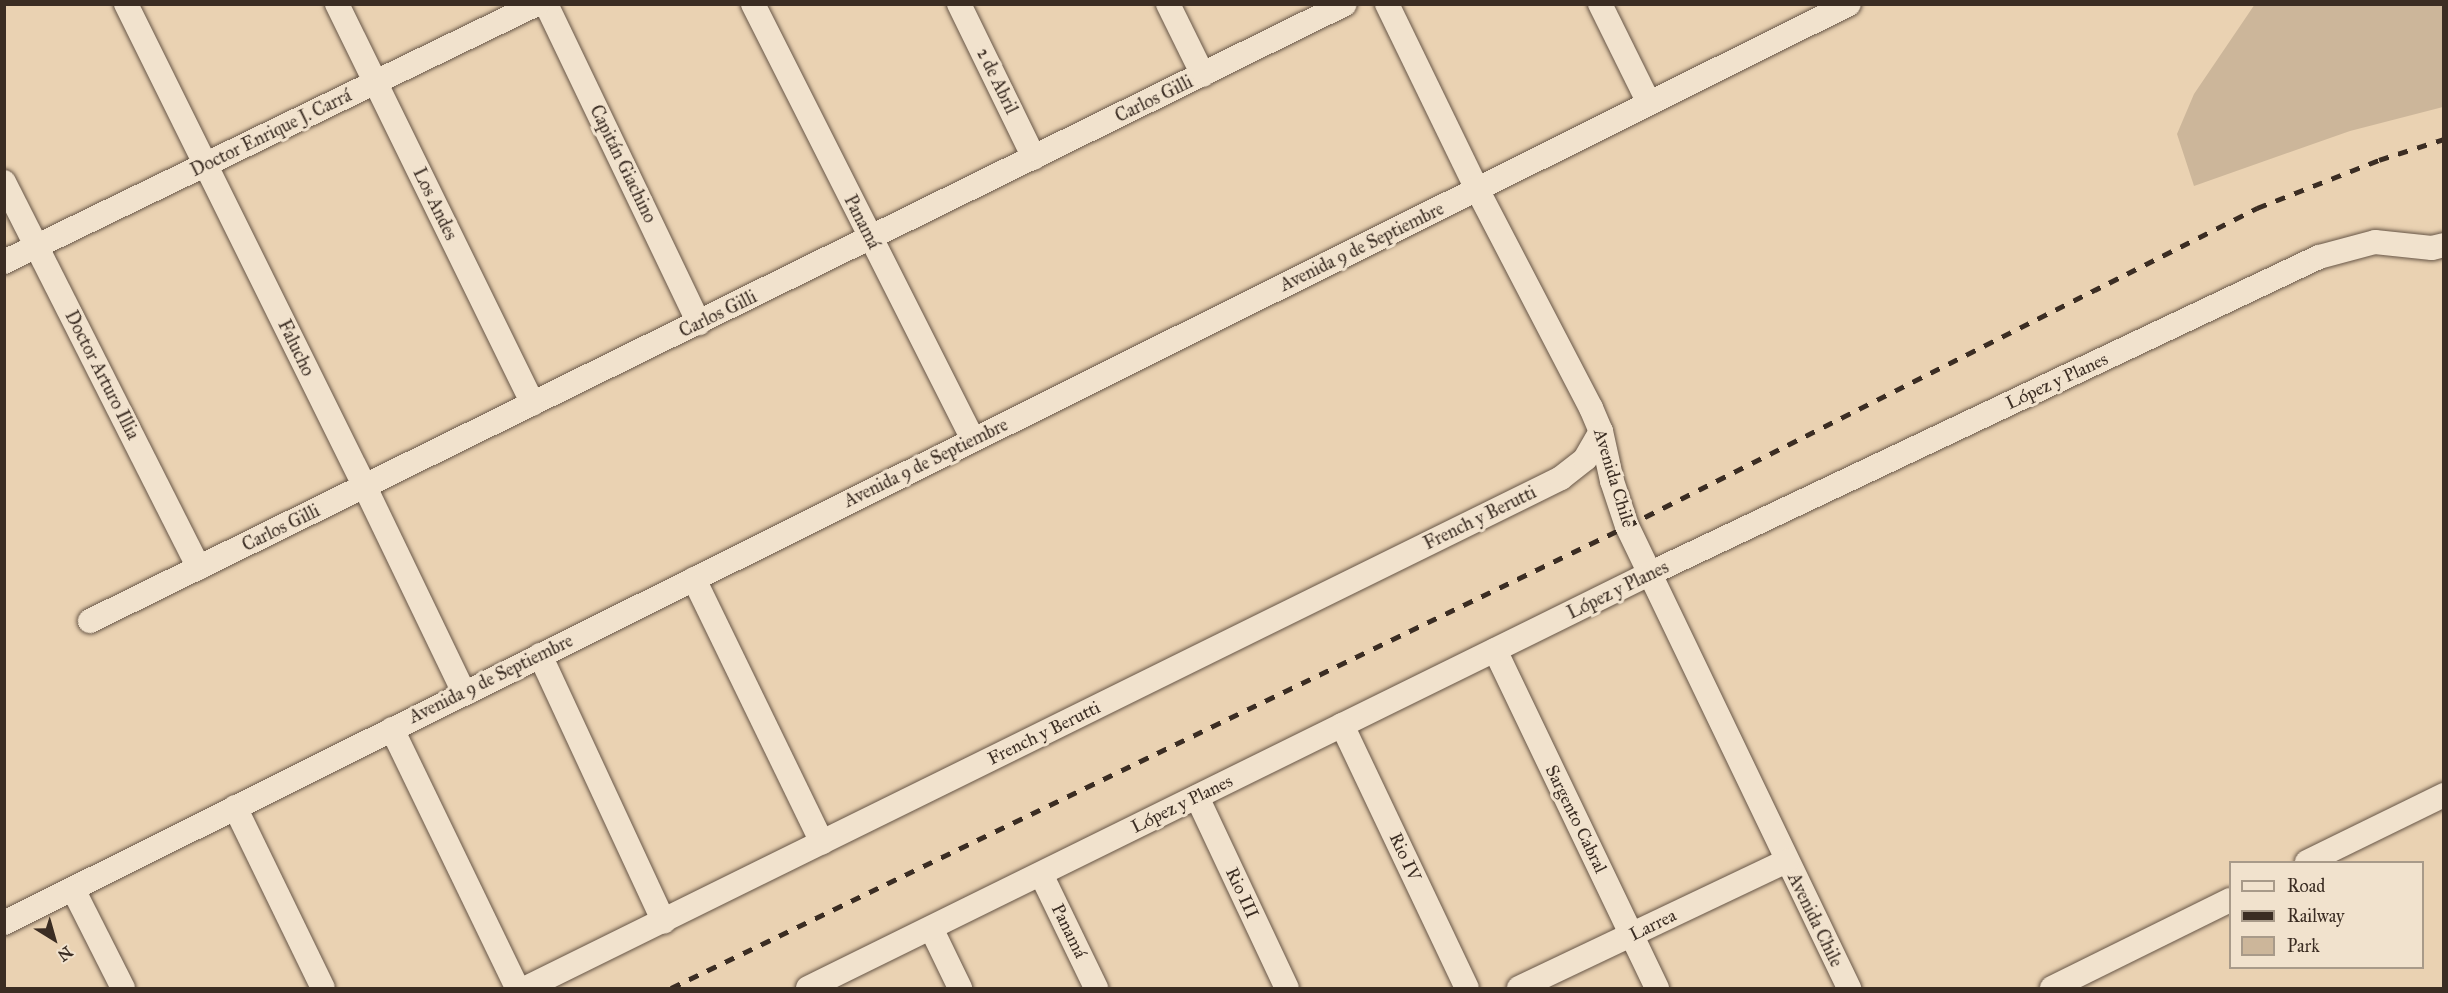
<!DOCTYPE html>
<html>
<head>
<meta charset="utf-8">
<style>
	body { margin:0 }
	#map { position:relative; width:2448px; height:993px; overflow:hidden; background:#ead2b2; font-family:"IM FELL Great Primer",serif }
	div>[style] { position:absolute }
	.green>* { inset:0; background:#ccb69a }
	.roads { filter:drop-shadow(0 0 2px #675647) drop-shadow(0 0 2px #675647) }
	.minor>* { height:24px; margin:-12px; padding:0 12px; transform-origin:12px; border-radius:12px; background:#f1e2cd }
	.rail>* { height:4.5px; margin-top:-2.25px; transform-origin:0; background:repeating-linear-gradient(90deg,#3b2d23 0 10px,transparent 0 20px) }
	span { translate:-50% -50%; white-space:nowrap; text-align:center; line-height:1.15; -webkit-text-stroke:6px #f1e2cd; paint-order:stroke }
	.street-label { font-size:18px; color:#3b2d23 }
	.frame { position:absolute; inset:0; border:6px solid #3b2d23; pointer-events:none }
	.legend { position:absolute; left:2229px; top:861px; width:195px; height:108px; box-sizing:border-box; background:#f1e2cd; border:2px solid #a89a89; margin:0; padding:8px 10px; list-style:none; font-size:18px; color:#3b2d23 }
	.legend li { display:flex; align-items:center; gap:12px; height:30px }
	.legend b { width:30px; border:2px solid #a89a89 }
	.north { position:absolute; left:24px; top:909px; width:60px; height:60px; -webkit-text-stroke:4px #f1e2cd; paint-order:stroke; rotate:143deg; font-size:16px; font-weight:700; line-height:24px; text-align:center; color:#3b2d23 }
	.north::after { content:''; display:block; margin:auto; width:21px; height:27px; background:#3b2d23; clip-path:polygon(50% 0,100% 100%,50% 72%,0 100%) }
</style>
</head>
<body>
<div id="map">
	<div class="green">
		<i style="clip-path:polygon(2255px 4px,2443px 5px,2443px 107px,2350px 131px,2194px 186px,2177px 134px,2194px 94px)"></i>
	</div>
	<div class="roads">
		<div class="minor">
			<i style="left:126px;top:4px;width:539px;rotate:63.67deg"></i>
			<i style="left:365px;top:487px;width:229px;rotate:64.3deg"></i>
			<i style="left:337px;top:4px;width:445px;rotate:63.9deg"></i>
			<i style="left:546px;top:4px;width:354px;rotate:64.4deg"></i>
			<i style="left:753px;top:4px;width:488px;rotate:63.2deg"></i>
			<i style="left:959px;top:4px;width:171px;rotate:64deg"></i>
			<i style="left:1168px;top:4px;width:79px;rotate:63.8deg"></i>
			<i style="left:1387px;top:4px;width:206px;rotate:64.1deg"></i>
			<i style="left:1477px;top:189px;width:247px;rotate:62.5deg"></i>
			<i style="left:1591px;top:408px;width:25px;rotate:67deg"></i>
			<i style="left:1601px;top:431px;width:51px;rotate:77.6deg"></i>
			<i style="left:1612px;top:481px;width:47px;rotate:71.6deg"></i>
			<i style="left:1627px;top:526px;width:513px;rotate:64.33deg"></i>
			<i style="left:1600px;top:4px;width:110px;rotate:63.7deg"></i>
			<i style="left:4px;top:182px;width:432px;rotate:63.2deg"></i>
			<i style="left:4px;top:262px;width:592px;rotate:-25.83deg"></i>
			<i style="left:694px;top:579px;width:293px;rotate:64.1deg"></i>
			<i style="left:90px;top:621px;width:1398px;rotate:-26.18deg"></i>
			<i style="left:1495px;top:650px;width:375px;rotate:64.4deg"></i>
			<i style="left:540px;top:655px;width:294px;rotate:65.1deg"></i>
			<i style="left:1342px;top:725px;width:291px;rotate:64.6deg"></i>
			<i style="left:392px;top:729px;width:288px;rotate:64.2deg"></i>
			<i style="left:1197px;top:797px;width:211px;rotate:64.8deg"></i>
			<i style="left:235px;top:807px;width:201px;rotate:64.1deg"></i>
			<i style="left:2307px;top:862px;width:153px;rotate:-26.1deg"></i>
			<i style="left:1041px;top:874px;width:127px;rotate:64.2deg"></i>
			<i style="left:73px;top:889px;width:111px;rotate:63.2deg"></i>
			<i style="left:4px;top:923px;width:2061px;rotate:-26.48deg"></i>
			<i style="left:931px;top:928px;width:67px;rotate:64.2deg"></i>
			<i style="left:526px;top:988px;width:1154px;rotate:-26.23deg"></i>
			<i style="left:1561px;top:478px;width:31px;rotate:-38deg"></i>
			<i style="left:1585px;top:459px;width:32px;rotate:-60deg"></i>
			<i style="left:808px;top:988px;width:940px;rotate:-26.21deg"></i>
			<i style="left:1651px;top:573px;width:739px;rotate:-25.32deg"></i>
			<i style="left:2319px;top:257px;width:58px;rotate:-15deg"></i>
			<i style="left:2375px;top:242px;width:57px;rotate:6deg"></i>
			<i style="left:2432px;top:248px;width:12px;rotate:-14deg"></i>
			<i style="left:1519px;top:988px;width:296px;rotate:-25.4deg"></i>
			<i style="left:2052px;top:988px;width:199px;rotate:-26.3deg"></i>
		</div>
	</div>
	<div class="rail">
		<i style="left:671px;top:988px;width:1062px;rotate:-25.79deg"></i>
		<i style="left:1627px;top:526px;width:706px;rotate:-26.78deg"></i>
		<i style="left:2257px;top:208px;width:131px;rotate:-21.5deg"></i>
		<i style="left:2379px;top:160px;width:68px;rotate:-17.9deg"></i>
	</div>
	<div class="street-label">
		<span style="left:997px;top:81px;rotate:64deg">2 de Abril</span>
		<span style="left:1154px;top:99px;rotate:-26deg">Carlos Gilli</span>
		<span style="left:271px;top:133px;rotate:-26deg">Doctor Enrique J. Carrá</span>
		<span style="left:623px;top:164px;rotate:64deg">Capitán Giachino</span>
		<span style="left:435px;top:204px;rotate:64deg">Los Andes</span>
		<span style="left:862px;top:222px;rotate:63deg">Panamá</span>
		<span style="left:1362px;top:247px;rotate:-26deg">Avenida 9 de Septiembre</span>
		<span style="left:718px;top:314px;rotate:-26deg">Carlos Gilli</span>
		<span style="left:296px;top:348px;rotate:64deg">Falucho</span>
		<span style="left:102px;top:375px;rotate:63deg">Doctor Arturo Illia</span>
		<span style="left:2057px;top:381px;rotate:-25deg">López y Planes</span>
		<span style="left:926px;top:463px;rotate:-26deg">Avenida 9 de Septiembre</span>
		<span style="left:1614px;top:478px;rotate:73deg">Avenida Chile</span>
		<span style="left:1480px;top:518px;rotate:-26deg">French y Berutti</span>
		<span style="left:281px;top:528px;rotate:-26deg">Carlos Gilli</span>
		<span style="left:1618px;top:590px;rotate:-26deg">López y Planes</span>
		<span style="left:491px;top:679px;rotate:-26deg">Avenida 9 de Septiembre</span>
		<span style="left:1044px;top:733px;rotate:-26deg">French y Berutti</span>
		<span style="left:1182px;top:804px;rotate:-26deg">López y Planes</span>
		<span style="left:1576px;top:819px;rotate:64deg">Sargento Cabral</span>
		<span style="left:1405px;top:857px;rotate:65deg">Rio IV</span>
		<span style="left:1242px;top:893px;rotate:65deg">Rio III</span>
		<span style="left:1815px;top:920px;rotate:64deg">Avenida Chile</span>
		<span style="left:1653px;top:925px;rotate:-26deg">Larrea</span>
		<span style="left:1069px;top:931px;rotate:64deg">Panamá</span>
	</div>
	<div class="frame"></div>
	<ul class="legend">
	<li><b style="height:8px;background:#f1e2cd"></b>Road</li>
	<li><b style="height:8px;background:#3b2d23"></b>Railway</li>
	<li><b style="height:16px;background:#ccb69a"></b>Park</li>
	</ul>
	<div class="north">N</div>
</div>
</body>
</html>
